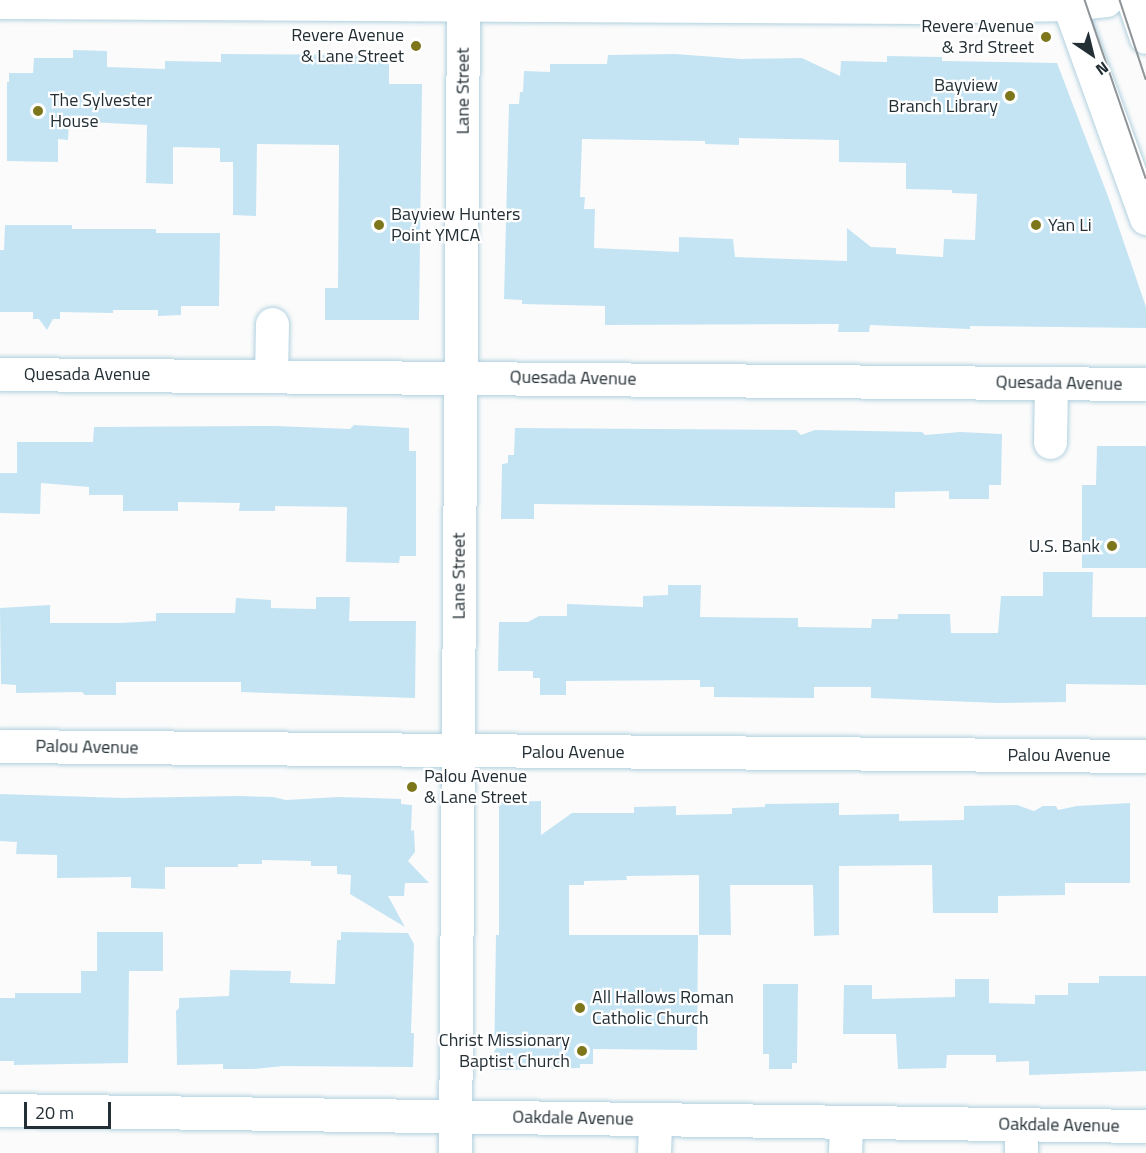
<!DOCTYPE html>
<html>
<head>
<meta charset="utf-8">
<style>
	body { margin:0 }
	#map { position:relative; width:1146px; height:1153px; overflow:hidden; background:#fbfbfb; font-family:"Titillium Web",sans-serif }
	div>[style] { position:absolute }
	.building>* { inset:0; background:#c4e4f3 }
	.roads { filter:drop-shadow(0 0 2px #b1d1df) drop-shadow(0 0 2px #b1d1df) }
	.minor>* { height:33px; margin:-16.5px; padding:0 16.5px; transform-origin:16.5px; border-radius:16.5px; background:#fff }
	.major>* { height:33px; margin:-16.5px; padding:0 16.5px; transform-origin:16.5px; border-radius:16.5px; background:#fff }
	.tram>* { height:1.5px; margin:-0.75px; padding:0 0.75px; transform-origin:0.75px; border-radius:0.75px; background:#8f9598 }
	.dots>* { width:16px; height:16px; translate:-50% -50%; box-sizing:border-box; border:3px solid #fff; border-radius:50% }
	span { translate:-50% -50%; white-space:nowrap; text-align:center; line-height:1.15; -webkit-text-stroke:4.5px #fff; paint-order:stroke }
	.poi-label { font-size:18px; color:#232f35 }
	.right { translate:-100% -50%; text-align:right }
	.left { translate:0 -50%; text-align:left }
	.street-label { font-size:18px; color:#232f35 }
	.north { position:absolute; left:1062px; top:24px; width:60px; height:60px; -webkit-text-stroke:4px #fff; paint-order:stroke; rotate:145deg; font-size:16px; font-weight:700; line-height:24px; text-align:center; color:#232f35 }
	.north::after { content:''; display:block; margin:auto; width:21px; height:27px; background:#232f35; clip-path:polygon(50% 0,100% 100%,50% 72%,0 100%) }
	.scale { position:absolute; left:24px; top:1102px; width:87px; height:27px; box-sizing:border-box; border:3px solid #232f35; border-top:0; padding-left:8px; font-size:18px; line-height:21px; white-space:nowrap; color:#232f35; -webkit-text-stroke:4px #fff; paint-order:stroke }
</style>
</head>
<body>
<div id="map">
	<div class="building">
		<i style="clip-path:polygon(73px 50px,107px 51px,107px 67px,165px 69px,165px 61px,221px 62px,221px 54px,389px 55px,389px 84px,422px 84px,419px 320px,325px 320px,325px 288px,338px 288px,339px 145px,257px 144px,256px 216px,233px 215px,233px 162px,220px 162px,220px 148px,173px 147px,173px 184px,146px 183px,147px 125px,69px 121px,68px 140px,58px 139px,58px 162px,7px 161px,7px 82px,9px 82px,9px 73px,33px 73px,34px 58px,73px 58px)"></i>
		<i style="clip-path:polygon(evenodd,675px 54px,741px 59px,802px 58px,840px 76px,841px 61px,887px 62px,887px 56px,942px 57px,942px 61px,1057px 63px,1109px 199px,1146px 307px,1146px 328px,970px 326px,970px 329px,870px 325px,869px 332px,838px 332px,839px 324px,605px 325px,605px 306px,522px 304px,522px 300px,504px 299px,509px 104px,519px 104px,520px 92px,523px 92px,524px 71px,550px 72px,550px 64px,607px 64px,608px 55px,675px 54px,739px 138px,839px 140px,839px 162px,906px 163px,906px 189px,952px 190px,952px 193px,977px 194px,975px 240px,944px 239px,943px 257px,896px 254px,896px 248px,871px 247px,847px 228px,847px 261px,735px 257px,733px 239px,679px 237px,679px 252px,594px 248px,595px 209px,584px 209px,585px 197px,580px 197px,582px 139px,705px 141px,705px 144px,739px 145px,739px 138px)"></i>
		<i style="clip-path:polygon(5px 225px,72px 225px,72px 229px,156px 229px,156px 233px,220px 233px,219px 306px,181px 306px,181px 315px,158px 316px,158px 310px,113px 310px,113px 313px,60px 312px,60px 319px,53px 319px,47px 330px,39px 319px,33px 319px,33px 312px,0 312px,0 250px,4px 250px)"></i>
		<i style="clip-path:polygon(354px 425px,409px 428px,409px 451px,416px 451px,416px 556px,400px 556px,399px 563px,346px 562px,347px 507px,275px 506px,275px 511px,239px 511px,240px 503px,178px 502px,178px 511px,123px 511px,123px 495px,89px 495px,89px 487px,41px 483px,40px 514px,0 513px,0 473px,17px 473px,17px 442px,93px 442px,94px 427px,276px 426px,350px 429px)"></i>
		<i style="clip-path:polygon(515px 428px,796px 430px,801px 435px,815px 430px,922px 432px,925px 435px,960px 432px,1002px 434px,1001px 485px,989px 485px,989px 499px,949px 499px,949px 491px,895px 492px,895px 508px,534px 504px,534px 519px,501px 519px,502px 464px,508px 463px,508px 455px,514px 455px)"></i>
		<i style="clip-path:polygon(1097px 446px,1146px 446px,1146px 568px,1082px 568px,1082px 485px,1096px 485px)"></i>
		<i style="clip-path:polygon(1043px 572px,1093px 572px,1092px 617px,1146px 617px,1146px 685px,1066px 684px,1066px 702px,998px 703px,871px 698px,871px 687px,814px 687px,814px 698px,714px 697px,714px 687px,700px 687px,700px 680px,566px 681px,566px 695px,540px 695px,540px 678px,533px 678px,533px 671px,498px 671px,499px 622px,528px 622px,539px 616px,567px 616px,567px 604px,643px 607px,643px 596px,668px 595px,668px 585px,701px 585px,700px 617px,798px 618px,798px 627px,871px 628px,872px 619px,898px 619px,898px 614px,950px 614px,951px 633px,998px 633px,1001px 596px,1043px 596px)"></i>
		<i style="clip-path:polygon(316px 597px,350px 597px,349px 621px,416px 621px,415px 698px,241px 692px,241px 682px,116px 682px,116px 695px,85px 695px,82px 692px,16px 693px,16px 685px,1px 684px,0 608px,50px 605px,50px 623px,120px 623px,156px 621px,156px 613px,235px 613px,236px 598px,271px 600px,271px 608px,316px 609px)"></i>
		<i style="clip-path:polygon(0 794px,122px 798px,239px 796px,273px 797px,286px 800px,339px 797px,401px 799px,401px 804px,412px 805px,411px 831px,414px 830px,415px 852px,408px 861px,429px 883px,405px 883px,404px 896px,388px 896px,405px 927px,350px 894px,351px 875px,337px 874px,337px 866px,311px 866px,311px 861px,262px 860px,262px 864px,238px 864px,238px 867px,165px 867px,165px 889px,131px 888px,131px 877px,57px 878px,57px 855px,16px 854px,17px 842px,0 841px)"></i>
		<i style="clip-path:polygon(541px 801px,541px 835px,572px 813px,634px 813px,634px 807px,676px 806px,676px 815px,732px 814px,732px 808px,765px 807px,765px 804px,839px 803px,839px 815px,899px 814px,899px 821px,964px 820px,964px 806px,1017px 805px,1034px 811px,1043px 806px,1056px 806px,1058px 810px,1077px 806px,1130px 803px,1130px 883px,1065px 883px,1065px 895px,998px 896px,998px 913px,933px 913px,932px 865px,839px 866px,839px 935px,814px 936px,813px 885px,730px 885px,731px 935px,699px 935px,699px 875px,626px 876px,627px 880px,584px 881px,584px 885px,569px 885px,569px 935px,698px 935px,697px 1050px,593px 1049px,593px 1064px,580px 1064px,580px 1068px,494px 1070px,496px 935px,499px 935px,499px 802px)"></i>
		<i style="clip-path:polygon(97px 932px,163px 932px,163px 971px,129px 971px,128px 1063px,14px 1065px,14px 1061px,0 1061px,0 998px,15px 998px,15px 993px,81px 993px,81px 971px,97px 971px)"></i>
		<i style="clip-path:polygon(341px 932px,408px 933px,414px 944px,411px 1033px,414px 1033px,413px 1067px,283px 1066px,253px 1069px,223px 1069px,223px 1064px,177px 1065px,176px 1011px,179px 1008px,179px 998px,229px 996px,230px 970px,291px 971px,290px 983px,335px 984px,337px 940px,341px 940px)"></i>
		<i style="clip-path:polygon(1099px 976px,1146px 976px,1146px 1071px,1029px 1075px,1029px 1061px,996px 1062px,996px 1055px,947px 1055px,946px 1068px,898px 1069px,896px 1034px,843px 1034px,844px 985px,872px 985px,872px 999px,955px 997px,955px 979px,989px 979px,989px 1003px,1035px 1004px,1035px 995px,1068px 995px,1068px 983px,1099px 983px)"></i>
		<i style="clip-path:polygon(763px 984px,798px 984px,797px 1063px,792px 1063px,792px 1069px,769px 1069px,769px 1054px,763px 1054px)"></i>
	</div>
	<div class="roads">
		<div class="minor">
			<i style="left:0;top:2px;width:922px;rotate:0.31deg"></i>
			<i style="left:922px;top:7px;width:147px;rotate:-1.2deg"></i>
			<i style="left:1069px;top:4px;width:37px;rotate:-6deg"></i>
			<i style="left:0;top:374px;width:1146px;rotate:0.5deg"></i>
			<i style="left:271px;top:376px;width:52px;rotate:-88.9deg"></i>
			<i style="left:1050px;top:442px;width:59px;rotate:-89deg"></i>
			<i style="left:0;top:746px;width:1146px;rotate:0.5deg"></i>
			<i style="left:0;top:1110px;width:1146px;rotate:0.8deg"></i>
			<i style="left:455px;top:1153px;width:1153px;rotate:-89.6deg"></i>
			<i style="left:654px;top:1153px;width:33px;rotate:-88deg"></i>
			<i style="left:845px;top:1153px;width:31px;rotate:-88deg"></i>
			<i style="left:1021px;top:1153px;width:29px;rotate:-90deg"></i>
		</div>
		<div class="major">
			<i style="left:1067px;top:0;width:232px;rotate:70.1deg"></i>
			<i style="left:1133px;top:0;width:39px;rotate:71deg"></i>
		</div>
	</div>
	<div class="tram">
		<i style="left:1085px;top:0;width:188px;rotate:71.1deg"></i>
		<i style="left:1120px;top:0;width:83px;rotate:71.8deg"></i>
	</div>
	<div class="dots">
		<i style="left:1046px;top:37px;background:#7d761b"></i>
		<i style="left:416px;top:46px;background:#7d761b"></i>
		<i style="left:1010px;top:96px;background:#7d761b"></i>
		<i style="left:38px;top:111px;background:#7d761b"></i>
		<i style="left:379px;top:225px;background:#7d761b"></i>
		<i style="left:1036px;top:225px;background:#7d761b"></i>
		<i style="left:1112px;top:546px;background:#7d761b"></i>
		<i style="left:412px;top:787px;background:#7d761b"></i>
		<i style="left:580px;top:1008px;background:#7d761b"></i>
		<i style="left:582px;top:1051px;background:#7d761b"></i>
	</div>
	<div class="poi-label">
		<span class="right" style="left:1034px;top:37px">Revere Avenue<br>&amp; 3rd Street</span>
		<span class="right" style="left:404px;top:46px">Revere Avenue<br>&amp; Lane Street</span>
		<span class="right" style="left:998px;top:96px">Bayview<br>Branch Library</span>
		<span class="left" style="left:50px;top:111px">The Sylvester<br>House</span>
		<span class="left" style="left:391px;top:225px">Bayview Hunters<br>Point YMCA</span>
		<span class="left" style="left:1048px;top:225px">Yan Li</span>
		<span class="right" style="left:1100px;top:546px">U.S. Bank</span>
		<span class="left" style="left:424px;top:787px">Palou Avenue<br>&amp; Lane Street</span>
		<span class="left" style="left:592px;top:1008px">All Hallows Roman<br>Catholic Church</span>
		<span class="right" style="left:570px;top:1051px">Christ Missionary<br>Baptist Church</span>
	</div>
	<div class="street-label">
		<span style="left:463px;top:91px;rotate:-90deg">Lane Street</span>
		<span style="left:87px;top:374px">Quesada Avenue</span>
		<span style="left:573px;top:378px;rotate:1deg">Quesada Avenue</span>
		<span style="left:1059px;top:383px;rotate:1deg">Quesada Avenue</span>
		<span style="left:459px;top:576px;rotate:-90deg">Lane Street</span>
		<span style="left:87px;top:747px;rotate:1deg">Palou Avenue</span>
		<span style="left:573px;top:752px">Palou Avenue</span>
		<span style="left:1059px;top:755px">Palou Avenue</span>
		<span style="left:573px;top:1118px;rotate:1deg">Oakdale Avenue</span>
		<span style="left:1059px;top:1125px;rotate:1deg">Oakdale Avenue</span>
	</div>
	<div class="north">N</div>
	<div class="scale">20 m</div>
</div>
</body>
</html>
